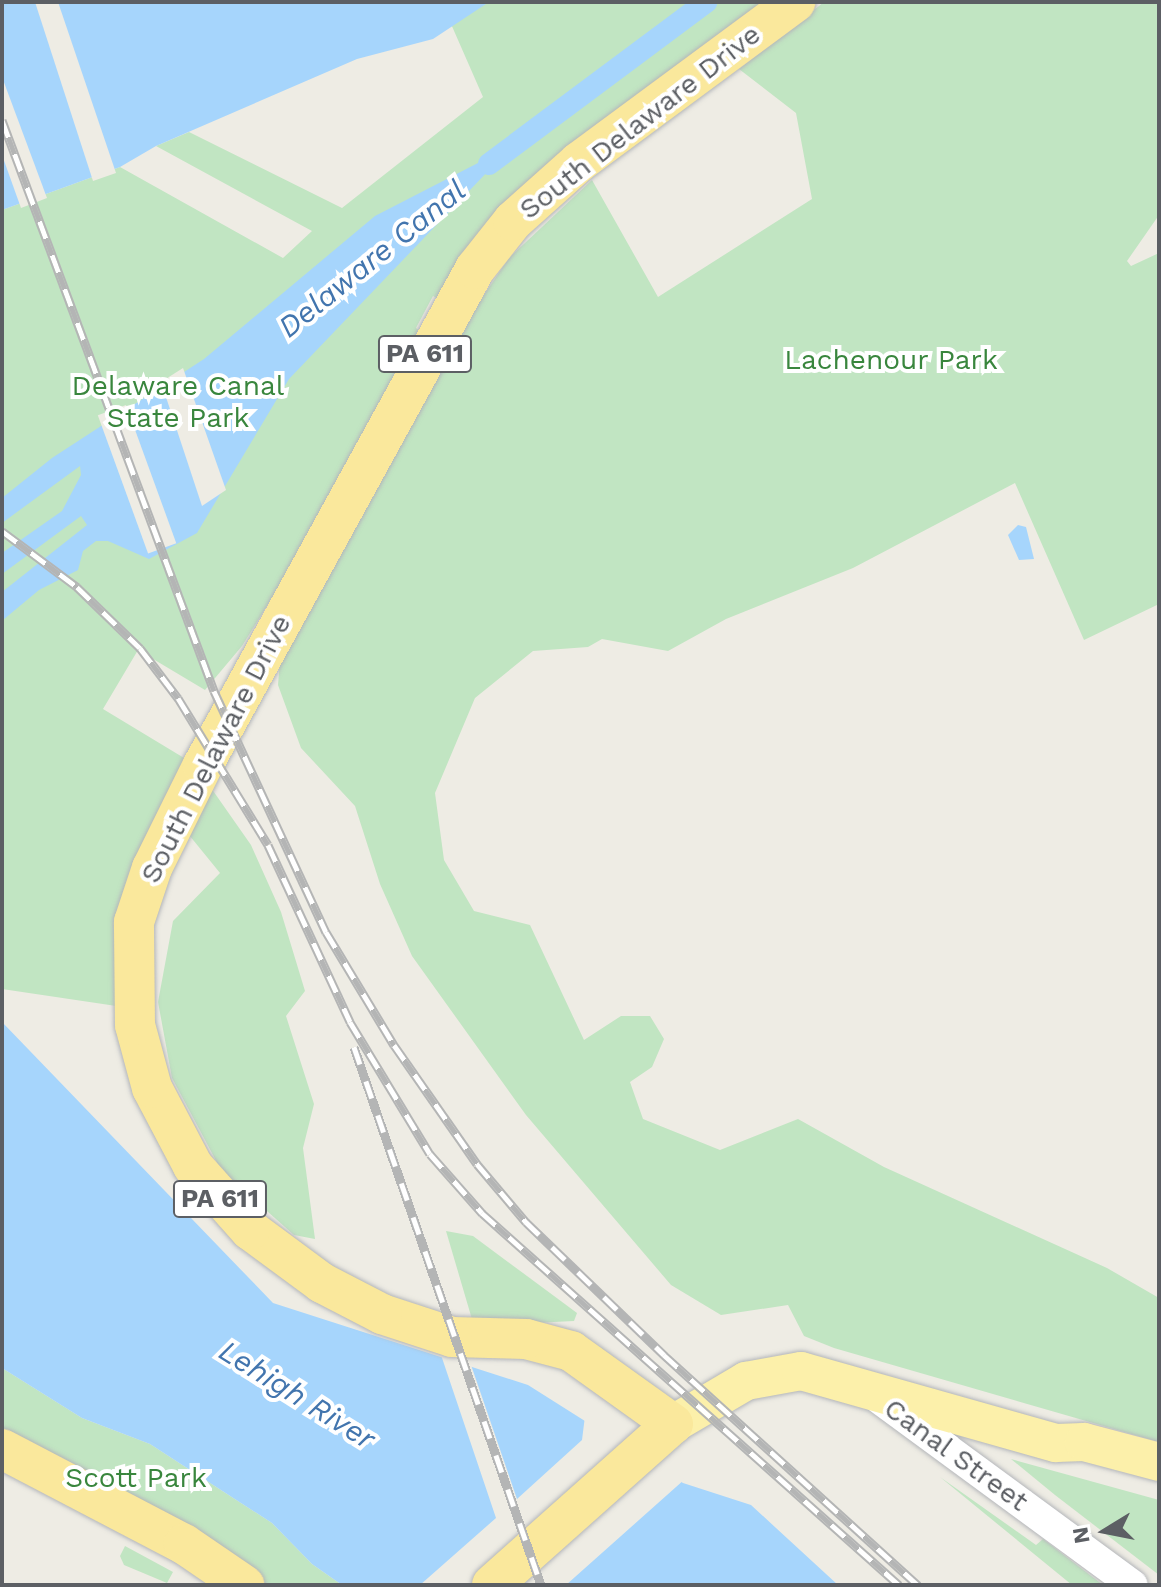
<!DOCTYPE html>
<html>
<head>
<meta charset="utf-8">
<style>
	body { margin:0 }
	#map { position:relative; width:1161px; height:1587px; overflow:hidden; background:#eeece4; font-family:"Work Sans",sans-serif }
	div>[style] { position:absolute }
	.green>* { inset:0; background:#c1e5c2 }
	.water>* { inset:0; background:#a6d5fc }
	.pier>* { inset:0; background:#eeece4; transform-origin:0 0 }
	.canal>* { height:22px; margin:-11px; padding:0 11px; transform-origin:11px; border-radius:11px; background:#a6d5fc }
	.roads { filter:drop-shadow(0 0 2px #b4b6ba) drop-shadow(0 0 2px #b4b6ba) }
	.tertiary>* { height:30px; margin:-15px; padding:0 15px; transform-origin:15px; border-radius:15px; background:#fff }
	.primary>* { height:38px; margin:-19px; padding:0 19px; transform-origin:19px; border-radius:19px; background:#fcf0aa }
	.trunk>* { height:40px; margin:-20px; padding:0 20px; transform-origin:20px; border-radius:20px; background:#fae89c }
	.rail>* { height:9px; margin-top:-4.5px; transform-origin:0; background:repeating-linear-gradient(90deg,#fff 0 18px,#b4b5b5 0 36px); box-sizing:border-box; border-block:2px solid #b4b5b5 }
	span { translate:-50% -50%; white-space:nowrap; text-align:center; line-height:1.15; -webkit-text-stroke:8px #fff; paint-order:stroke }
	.shield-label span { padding:2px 6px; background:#fff; border:2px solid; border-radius:6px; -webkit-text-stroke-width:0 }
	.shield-label { font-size:26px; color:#5c5f64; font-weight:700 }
	.street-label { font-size:28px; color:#5c5f64 }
	.park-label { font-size:28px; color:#39863d }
	.water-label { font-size:30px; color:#4275ae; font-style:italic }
	.frame { position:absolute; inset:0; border:4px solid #5c5f64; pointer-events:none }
	.north { position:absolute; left:1065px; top:1491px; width:80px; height:80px; -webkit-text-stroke:6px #fff; paint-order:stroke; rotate:260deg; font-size:22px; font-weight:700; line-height:32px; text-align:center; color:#5c5f64 }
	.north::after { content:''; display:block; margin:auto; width:28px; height:36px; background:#5c5f64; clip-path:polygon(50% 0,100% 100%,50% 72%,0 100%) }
</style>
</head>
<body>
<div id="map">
	<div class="green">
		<i style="clip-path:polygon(489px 2px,771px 2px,439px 299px,433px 296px,416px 328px,421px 332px,278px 588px,242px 646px,205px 690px,138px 650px,103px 709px,194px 764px,123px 1007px,2px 989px,2px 210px,120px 167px,283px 258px,312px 231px,156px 146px,189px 132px,342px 208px,483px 97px,451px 24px)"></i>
		<i style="clip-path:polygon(824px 2px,1159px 2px,1159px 215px,1127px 261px,1131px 266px,1159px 253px,1159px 604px,1084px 640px,1015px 483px,853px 568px,726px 619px,668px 651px,602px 639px,588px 647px,533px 651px,475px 698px,435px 793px,444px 860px,474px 911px,530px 925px,584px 1040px,621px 1016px,650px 1016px,664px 1039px,652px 1067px,630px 1082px,643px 1119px,720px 1150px,798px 1119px,884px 1167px,1107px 1268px,1159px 1298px,1159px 1442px,834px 1348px,804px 1336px,788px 1305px,721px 1315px,671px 1285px,526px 1115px,412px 956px,380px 884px,355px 806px,301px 748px,278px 685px,281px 648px,330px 574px,450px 345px,509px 258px,592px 180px,658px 297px,812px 199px,796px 113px,739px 69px)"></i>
		<i style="clip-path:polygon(209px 785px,251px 845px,281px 912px,305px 991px,286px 1016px,314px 1104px,303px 1148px,315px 1239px,294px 1235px,221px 1170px,172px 1078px,158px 1002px,173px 921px,220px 873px,185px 830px)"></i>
		<i style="clip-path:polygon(446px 1231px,473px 1236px,577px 1313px,574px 1321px,474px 1326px)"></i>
		<i style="clip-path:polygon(2px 1368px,82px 1418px,150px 1444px,272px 1523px,312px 1564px,342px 1585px,244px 1585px,2px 1449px)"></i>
		<i style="clip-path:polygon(1011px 1459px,1159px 1500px,1159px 1575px,1055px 1495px)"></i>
		<i style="clip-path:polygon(940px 1477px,1036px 1545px,1043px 1539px,1103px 1585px,1072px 1585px)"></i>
		<i style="clip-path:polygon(125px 1546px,173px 1572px,167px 1583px,124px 1565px,120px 1556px)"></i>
	</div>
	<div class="water">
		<i style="clip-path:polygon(2px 2px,489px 2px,433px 39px,357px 59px,156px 146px,120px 167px,2px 210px)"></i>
		<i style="clip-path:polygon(513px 145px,289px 379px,197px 533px,149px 559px,108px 541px,96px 541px,83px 551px,78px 570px,39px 590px,3px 620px,2px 592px,87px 525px,81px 516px,2px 574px,2px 553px,62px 511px,81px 475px,80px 466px,2px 523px,2px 498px,52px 458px,204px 359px,375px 216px)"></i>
		<i style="clip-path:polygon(1018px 525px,1026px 527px,1034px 559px,1019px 560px,1008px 535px)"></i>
		<i style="clip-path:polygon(2px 1022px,273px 1303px,528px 1385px,683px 1483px,751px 1505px,838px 1585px,342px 1585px,312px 1564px,272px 1523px,150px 1444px,82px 1418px,2px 1368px)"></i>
	</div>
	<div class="pier">
		<i style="clip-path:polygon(35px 2px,58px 2px,116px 173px,93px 181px)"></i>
		<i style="clip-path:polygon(2px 77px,47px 198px,21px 208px,2px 155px)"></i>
		<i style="clip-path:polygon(183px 368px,226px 490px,202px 506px,161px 382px)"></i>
		<i style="left:126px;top:405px;width:147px;height:30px;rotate:70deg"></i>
		<i style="clip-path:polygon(440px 1352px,470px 1362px,517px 1499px,582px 1440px,585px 1416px,685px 1479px,566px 1585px,420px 1585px,496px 1518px)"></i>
	</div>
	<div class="canal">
		<i style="left:489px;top:164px;width:271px;rotate:-36.7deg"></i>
	</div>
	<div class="roads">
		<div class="tertiary">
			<i style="left:878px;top:1398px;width:316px;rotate:36.3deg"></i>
		</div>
		<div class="primary">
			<i style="left:673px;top:1424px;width:85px;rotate:-30.5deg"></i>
			<i style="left:746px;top:1381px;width:56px;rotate:-10.3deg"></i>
			<i style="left:801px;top:1371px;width:265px;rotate:15.8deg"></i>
			<i style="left:1056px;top:1443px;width:28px;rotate:-2deg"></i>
			<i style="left:1084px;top:1442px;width:78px;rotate:14.9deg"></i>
		</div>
		<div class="trunk">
			<i style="left:2px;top:1449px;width:205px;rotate:27.6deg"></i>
			<i style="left:184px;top:1544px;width:73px;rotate:34.3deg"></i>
			<i style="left:492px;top:1585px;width:242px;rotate:-41.7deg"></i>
			<i style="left:673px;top:1424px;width:125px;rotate:-144.4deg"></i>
			<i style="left:571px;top:1351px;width:47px;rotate:-165.1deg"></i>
			<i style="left:526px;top:1339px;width:74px;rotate:-178.5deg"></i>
			<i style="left:452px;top:1337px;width:74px;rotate:-161.8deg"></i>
			<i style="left:382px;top:1314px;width:68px;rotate:-152.7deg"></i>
			<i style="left:322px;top:1283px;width:89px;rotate:-143.6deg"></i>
			<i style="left:250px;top:1230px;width:86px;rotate:-131.7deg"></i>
			<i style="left:193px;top:1166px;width:88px;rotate:-117.7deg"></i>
			<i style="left:152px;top:1088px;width:65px;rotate:-105.1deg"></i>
			<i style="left:135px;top:1025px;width:103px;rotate:-90.6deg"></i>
			<i style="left:134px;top:922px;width:57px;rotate:-71.6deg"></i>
			<i style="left:152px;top:868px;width:115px;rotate:-63.7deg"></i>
			<i style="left:203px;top:765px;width:566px;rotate:-61.26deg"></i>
			<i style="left:475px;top:269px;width:61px;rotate:-51.6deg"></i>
			<i style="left:513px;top:221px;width:89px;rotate:-41.8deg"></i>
			<i style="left:579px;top:162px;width:269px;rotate:-36.5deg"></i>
		</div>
	</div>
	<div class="rail">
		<i style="left:2px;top:120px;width:609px;rotate:69.63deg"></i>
		<i style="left:214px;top:691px;width:266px;rotate:65.1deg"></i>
		<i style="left:326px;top:932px;width:132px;rotate:59deg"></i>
		<i style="left:394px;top:1045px;width:145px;rotate:55.1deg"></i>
		<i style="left:477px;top:1164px;width:76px;rotate:49.8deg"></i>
		<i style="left:526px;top:1222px;width:192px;rotate:43.9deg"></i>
		<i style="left:664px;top:1355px;width:343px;rotate:42.2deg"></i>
		<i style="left:2px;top:531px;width:94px;rotate:36.7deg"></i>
		<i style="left:77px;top:587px;width:88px;rotate:44.1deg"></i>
		<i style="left:140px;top:648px;width:63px;rotate:52.8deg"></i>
		<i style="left:178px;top:698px;width:172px;rotate:58.5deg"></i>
		<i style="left:268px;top:845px;width:195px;rotate:65.1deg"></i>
		<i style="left:350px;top:1022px;width:154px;rotate:58.8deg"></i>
		<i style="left:430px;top:1154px;width:79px;rotate:48.6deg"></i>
		<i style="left:482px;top:1213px;width:559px;rotate:41.74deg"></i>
		<i style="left:354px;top:1047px;width:570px;rotate:70.83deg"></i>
	</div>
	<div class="shield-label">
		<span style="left:425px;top:354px">PA 611</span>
		<span style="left:220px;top:1199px">PA 611</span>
	</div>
	<div class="street-label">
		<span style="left:640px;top:122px;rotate:-38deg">South Delaware Drive</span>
		<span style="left:216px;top:749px;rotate:-63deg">South Delaware Drive</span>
		<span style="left:956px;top:1455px;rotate:36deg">Canal Street</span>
	</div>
	<div class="park-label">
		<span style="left:891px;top:360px">Lachenour Park</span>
		<span style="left:178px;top:402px">Delaware Canal<br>State Park</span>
		<span style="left:136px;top:1478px">Scott Park</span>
	</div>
	<div class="water-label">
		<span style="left:372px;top:259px;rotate:-39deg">Delaware Canal</span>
		<span style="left:297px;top:1395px;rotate:32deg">Lehigh River</span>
	</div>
	<div class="frame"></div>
	<div class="north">N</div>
</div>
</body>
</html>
